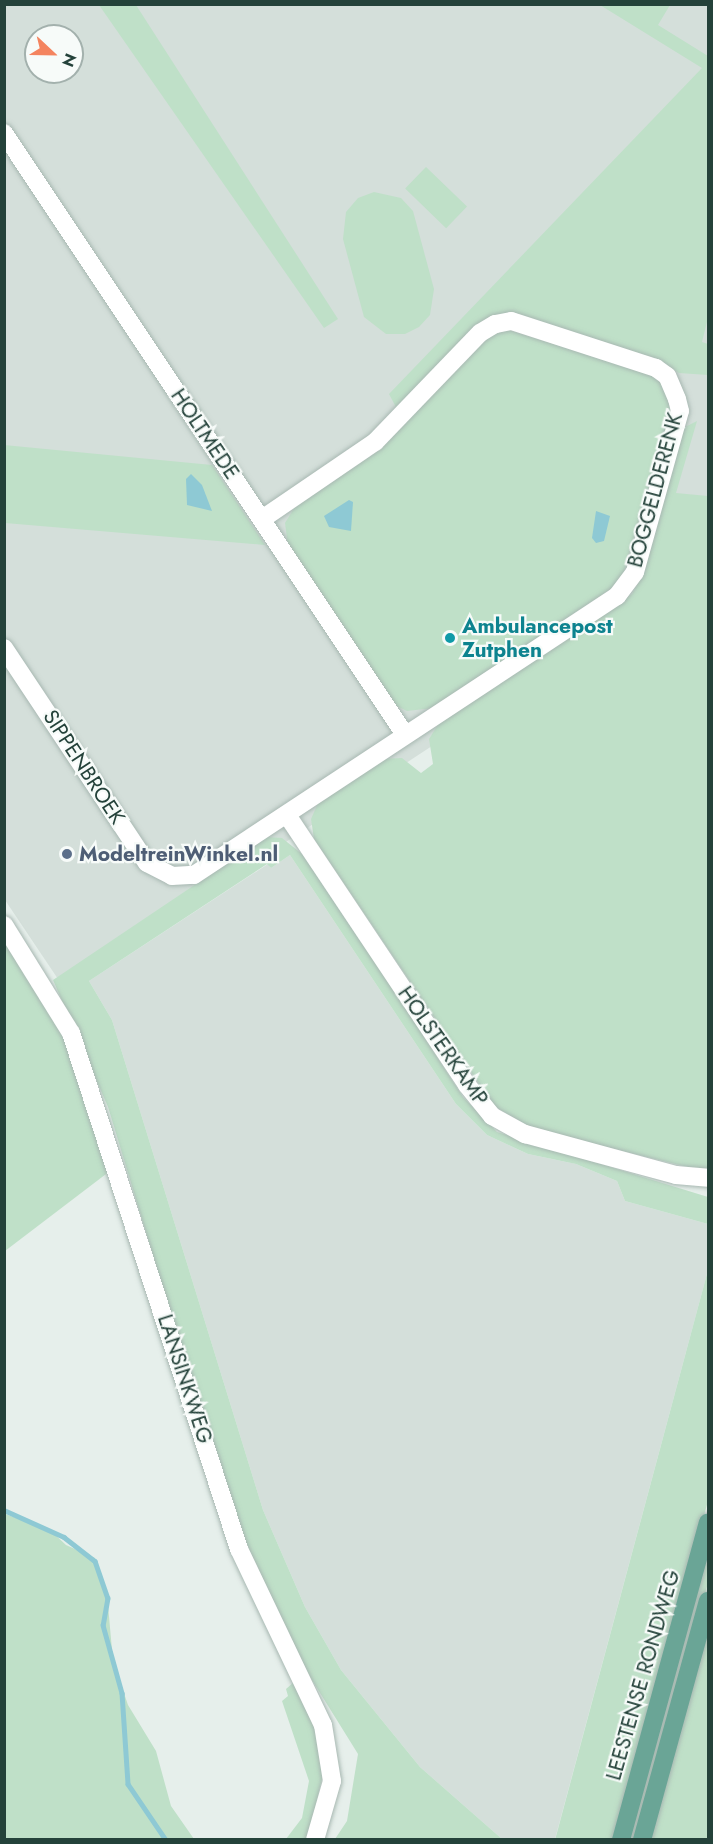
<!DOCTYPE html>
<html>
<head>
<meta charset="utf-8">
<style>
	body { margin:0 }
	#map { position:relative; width:713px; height:1844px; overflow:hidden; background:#e6efeb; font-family:Jost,sans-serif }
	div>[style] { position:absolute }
	.built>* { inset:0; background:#d4dfda }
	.green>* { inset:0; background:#bfe0c8; transform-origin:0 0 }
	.water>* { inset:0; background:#8ec9d4 }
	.stream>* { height:4.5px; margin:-2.25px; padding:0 2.25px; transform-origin:2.25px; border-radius:2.25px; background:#8ec9d4 }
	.roads { filter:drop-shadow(0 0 2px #a8b8b2) drop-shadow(0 0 2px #a8b8b2) }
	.minor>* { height:18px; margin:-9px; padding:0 9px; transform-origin:9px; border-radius:9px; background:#fff }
	.major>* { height:18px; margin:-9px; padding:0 9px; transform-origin:9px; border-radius:9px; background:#6aa596 }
	.dots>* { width:16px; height:16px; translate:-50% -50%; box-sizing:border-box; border:3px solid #f7fbf9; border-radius:50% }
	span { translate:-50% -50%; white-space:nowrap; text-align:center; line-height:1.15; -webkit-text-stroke:4.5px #f7fbf9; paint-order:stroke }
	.street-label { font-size:21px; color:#24423a }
	.culture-label { font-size:21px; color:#0d838f; font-weight:700 }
	.left { translate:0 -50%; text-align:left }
	.service-label { font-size:21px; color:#4e5e75; font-weight:700 }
	.frame { position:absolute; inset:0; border:6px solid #24423a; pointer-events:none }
	.north { position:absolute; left:24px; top:24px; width:60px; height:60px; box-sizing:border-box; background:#f7fbf9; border:2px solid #a3b1ad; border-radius:50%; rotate:112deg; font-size:16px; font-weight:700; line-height:24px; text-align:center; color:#24423a }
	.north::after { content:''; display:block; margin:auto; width:21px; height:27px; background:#f4845f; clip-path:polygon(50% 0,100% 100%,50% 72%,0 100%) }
</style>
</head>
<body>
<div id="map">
	<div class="built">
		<i style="clip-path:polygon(evenodd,4px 5px,708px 5px,708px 515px,650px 608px,473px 719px,64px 988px,5px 900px,4px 5px,36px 36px,72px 36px,72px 72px,36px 72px,36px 36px)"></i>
		<i style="clip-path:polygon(290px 855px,456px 1104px,487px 1135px,528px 1154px,576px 1164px,617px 1181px,625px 1201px,708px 1224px,708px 1270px,555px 1839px,502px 1839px,420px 1767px,341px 1670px,305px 1607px,263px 1510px,112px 1020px,89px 981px,268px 864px,271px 868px)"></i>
	</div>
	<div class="green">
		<i style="clip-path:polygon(99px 5px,136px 5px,338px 319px,324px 328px)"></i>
		<i style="clip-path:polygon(600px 5px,670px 5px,658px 25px,708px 56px,708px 318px,702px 342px,708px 344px,708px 375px,679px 373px,662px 362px,513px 314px,397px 409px,389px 394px,702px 68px)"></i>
		<i style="left:426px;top:167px;width:57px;height:30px;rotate:44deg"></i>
		<i style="clip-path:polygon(374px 192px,401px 198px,413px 211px,434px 289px,430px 315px,419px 327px,405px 334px,386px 334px,364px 317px,343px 239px,346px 212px,358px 198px)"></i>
		<i style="clip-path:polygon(505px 329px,648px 373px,659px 379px,670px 400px,670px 413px,621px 582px,433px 708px,407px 711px,395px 705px,288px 546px,285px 523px,296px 505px,375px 453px,484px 338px)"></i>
		<i style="clip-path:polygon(697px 421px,676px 493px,708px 496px,708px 1172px,533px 1129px,494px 1106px,314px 839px,311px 819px,319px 801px,382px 759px,402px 758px,421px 773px,433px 764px,429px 739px,439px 723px,632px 594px,641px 578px,683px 428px)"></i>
		<i style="clip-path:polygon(4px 445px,212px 465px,265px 545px,5px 523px)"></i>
		<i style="clip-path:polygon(266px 837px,282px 838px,307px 858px,463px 1097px,497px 1132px,708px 1197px,708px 1224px,625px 1201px,617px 1181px,576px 1164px,528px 1154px,487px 1135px,456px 1104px,290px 855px,271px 868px,267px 864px,89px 981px,112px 1020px,263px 1510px,305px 1607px,341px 1670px,420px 1767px,502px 1839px,335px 1839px,347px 1821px,358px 1754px,279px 1627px,229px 1506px,108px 1107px,53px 980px)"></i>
		<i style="clip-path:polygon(4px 936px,61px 1028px,110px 1171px,5px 1251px)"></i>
		<i style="clip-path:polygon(708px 1270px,708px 1501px,615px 1839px,555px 1840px)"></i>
		<i style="clip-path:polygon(5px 1514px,50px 1530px,66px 1545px,95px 1558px,107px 1594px,113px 1661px,128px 1705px,156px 1751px,171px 1806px,194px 1839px,5px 1839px)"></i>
		<i style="clip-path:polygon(708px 1541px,708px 1583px,637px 1839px,625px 1840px)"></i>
		<i style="clip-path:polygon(708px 1624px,708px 1839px,648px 1839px)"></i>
		<i style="clip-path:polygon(294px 1682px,318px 1736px,323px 1774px,308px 1839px,286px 1839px,302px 1818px,309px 1781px,282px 1701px,288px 1696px,286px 1689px)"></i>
	</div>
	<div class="water">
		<i style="clip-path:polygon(191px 474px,202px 485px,212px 511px,187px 505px,186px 479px)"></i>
		<i style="clip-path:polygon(349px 500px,353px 502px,351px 531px,329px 527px,324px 516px)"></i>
		<i style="clip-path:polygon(596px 511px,610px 516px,604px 541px,596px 543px,592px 538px)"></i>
	</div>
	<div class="stream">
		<i style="left:4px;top:1510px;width:66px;rotate:24.2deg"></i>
		<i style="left:64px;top:1537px;width:39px;rotate:38deg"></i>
		<i style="left:95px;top:1561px;width:39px;rotate:71deg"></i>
		<i style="left:108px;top:1598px;width:27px;rotate:100deg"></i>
		<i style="left:103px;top:1625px;width:71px;rotate:74.4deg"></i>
		<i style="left:122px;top:1693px;width:91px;rotate:86.2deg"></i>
		<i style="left:128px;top:1784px;width:68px;rotate:55.8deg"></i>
	</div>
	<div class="roads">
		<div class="minor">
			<i style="left:4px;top:133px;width:723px;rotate:56.33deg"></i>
			<i style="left:4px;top:648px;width:258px;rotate:56.4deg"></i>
			<i style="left:147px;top:863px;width:28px;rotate:27deg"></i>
			<i style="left:172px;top:876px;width:22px;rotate:-3deg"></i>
			<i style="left:194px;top:875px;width:507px;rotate:-33.41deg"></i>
			<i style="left:617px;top:596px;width:30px;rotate:-53deg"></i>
			<i style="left:635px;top:572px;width:167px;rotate:-74.4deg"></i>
			<i style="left:680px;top:411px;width:12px;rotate:-104deg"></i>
			<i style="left:677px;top:399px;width:25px;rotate:-113deg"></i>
			<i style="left:667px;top:376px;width:14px;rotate:-144deg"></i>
			<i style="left:656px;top:368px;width:152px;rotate:-162deg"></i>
			<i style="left:511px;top:321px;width:16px;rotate:169deg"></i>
			<i style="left:495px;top:324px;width:17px;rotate:149deg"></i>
			<i style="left:480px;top:333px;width:151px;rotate:133.9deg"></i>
			<i style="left:375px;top:442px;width:137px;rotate:145.7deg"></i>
			<i style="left:287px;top:815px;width:324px;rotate:56.3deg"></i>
			<i style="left:467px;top:1085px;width:40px;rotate:51deg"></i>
			<i style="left:492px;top:1116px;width:38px;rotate:29deg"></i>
			<i style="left:525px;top:1134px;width:156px;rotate:15.2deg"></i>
			<i style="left:676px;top:1175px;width:32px;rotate:5deg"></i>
			<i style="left:4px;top:925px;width:127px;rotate:58.2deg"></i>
			<i style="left:71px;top:1033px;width:543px;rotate:71.97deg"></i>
			<i style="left:239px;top:1549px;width:195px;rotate:64.5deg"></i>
			<i style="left:323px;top:1725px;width:57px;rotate:80.9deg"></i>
			<i style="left:332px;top:1781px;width:61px;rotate:106.1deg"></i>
		</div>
		<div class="major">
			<i style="left:621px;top:1840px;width:329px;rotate:-74.7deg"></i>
			<i style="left:642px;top:1840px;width:248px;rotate:-74.6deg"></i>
		</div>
	</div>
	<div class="dots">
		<i style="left:450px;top:638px;background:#0f9aa8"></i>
		<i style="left:67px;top:854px;background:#5c6f8a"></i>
	</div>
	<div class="street-label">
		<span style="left:205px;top:434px;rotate:56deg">HOLTMEDE</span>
		<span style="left:655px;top:490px;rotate:-75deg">BOGGELDERENK</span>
		<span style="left:84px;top:767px;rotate:57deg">SIPPENBROEK</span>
		<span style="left:443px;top:1046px;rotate:55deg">HOLSTERKAMP</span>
		<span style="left:185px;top:1379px;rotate:72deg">LANSINKWEG</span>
		<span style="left:643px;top:1675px;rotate:-74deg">LEESTENSE RONDWEG</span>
	</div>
	<div class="culture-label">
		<span class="left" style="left:462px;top:638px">Ambulancepost<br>Zutphen</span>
	</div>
	<div class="service-label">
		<span class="left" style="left:79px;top:854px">ModeltreinWinkel.nl</span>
	</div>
	<div class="frame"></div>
	<div class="north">N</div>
</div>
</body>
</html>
